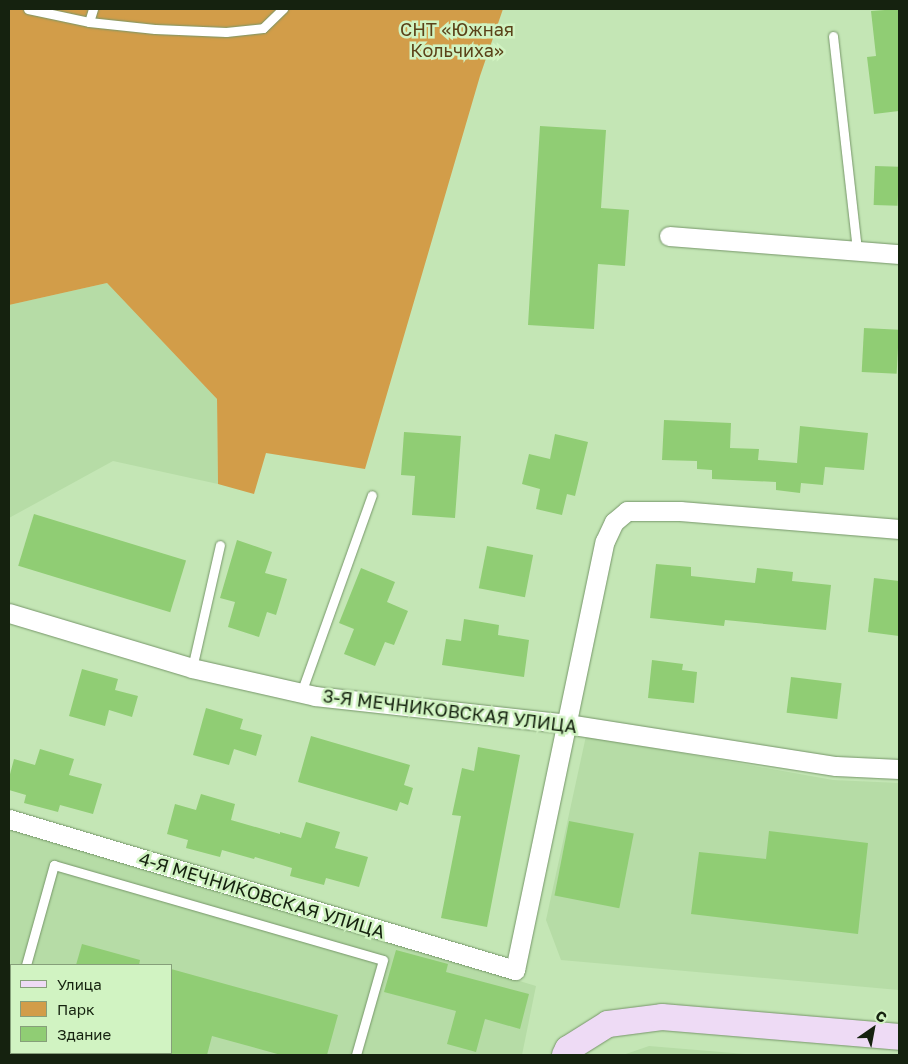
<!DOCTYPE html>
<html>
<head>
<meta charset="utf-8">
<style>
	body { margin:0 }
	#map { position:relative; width:908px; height:1064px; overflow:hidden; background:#c4e6b5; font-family:"Golos Text",sans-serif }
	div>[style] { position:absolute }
	.built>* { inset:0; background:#b6dca6 }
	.green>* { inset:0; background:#d29d49 }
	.building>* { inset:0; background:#90cd74; transform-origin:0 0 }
	.roads { filter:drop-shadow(0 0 1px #769669) drop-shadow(0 0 1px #769669) }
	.lane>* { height:9px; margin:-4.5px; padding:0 4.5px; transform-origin:4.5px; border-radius:4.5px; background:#fff }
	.street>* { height:19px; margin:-9.5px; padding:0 9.5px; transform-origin:9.5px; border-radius:9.5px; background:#fff }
	.secondary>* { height:26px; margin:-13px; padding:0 13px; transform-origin:13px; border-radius:13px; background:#eedbf5 }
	span { translate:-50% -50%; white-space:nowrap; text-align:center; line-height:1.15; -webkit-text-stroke:5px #d1f3c2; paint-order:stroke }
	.park-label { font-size:18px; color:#5b4219 }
	.street-label { font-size:18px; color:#15220f }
	.frame { position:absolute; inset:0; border:10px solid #15220f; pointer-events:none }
	.legend { position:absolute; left:10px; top:964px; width:162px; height:90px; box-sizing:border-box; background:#d1f3c2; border:1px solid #869f7a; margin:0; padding:6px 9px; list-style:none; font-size:15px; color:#15220f }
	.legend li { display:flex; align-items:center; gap:10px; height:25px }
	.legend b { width:25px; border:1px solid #869f7a }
	.north { position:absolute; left:848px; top:1004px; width:50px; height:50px; -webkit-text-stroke:4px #d1f3c2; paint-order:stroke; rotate:33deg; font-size:14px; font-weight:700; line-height:20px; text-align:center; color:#15220f }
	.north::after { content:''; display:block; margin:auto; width:18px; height:22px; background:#15220f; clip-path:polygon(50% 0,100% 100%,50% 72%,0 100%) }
</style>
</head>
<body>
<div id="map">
	<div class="built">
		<i style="clip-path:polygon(107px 283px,217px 399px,218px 484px,113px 461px,9px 518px,9px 305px)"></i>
		<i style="clip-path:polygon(586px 736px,833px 780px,899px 783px,899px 990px,561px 960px,546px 920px)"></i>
		<i style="clip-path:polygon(evenodd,9px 828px,536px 986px,522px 1055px,9px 1055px,9px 828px,11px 965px,171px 965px,171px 1053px,11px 1053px,11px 965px)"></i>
		<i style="clip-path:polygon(649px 1046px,757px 1055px,623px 1055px)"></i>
	</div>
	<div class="green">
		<i style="clip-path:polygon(9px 9px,503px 9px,480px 76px,365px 469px,266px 453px,254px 494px,218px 484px,217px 399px,107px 283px,9px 305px)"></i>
	</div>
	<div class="building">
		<i style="clip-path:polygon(899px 9px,899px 111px,874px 114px,867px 57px,876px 56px,871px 11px)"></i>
		<i style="clip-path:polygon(540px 126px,606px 130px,601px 208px,629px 210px,625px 266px,598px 264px,594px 329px,528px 325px)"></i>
		<i style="left:875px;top:166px;width:24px;height:39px;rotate:2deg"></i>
		<i style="left:864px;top:328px;width:35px;height:44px;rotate:3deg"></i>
		<i style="clip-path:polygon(664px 420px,731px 423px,730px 448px,759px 449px,758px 460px,797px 463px,800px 426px,868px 433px,864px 470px,825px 467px,823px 485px,801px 483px,800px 493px,776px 490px,776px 482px,712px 479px,712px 470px,697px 469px,697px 461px,662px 460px)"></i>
		<i style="clip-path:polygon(404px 432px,461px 436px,455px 518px,412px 515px,415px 476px,401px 475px)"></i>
		<i style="clip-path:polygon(555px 434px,588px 442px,575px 496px,567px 494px,562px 515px,536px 509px,540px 489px,522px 484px,529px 454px,550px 459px)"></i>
		<i style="left:34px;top:514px;width:159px;height:54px;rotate:17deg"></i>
		<i style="clip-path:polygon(237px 540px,272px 552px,265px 573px,287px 579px,276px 615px,267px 612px,259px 637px,228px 627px,235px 602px,220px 598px)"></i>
		<i style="left:487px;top:546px;width:47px;height:43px;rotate:11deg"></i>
		<i style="clip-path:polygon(656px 564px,691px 567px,691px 576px,755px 583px,757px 568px,793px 572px,792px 581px,831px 585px,826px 630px,725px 620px,724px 626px,650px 618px)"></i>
		<i style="clip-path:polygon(361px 568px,395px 582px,387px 602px,408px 611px,394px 645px,385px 642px,375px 666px,344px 654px,354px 629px,339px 623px)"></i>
		<i style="clip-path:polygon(874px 578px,899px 581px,899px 636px,868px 632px)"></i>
		<i style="clip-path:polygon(464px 619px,499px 625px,498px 635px,529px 640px,524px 677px,442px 665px,446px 639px,461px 641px)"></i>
		<i style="clip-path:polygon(652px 660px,683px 664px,682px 670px,697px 672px,694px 703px,648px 698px)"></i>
		<i style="clip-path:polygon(82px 669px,118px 679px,115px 690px,138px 696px,132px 717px,109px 710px,105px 726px,69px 716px)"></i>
		<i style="left:791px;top:677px;width:51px;height:36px;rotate:7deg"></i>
		<i style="clip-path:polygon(206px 708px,243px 719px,240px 729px,262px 735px,256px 756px,234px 749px,229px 765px,193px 755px)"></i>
		<i style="clip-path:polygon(311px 736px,410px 765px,404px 785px,413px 788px,408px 805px,400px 802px,397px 811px,298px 782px)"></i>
		<i style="clip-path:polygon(478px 747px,520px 755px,487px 927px,441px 918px,461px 816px,452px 815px,462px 768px,474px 771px)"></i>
		<i style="clip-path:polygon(40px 749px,74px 759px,69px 775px,102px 784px,93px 814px,60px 805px,58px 812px,24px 803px,26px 795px,9px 790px,9px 778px,14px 759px,35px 765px)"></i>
		<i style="clip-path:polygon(201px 794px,235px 804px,231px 820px,280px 834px,280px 832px,301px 838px,306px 822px,340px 832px,335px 848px,368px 857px,359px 887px,326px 878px,324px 885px,290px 876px,292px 868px,255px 857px,254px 859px,222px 850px,220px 857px,186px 848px,188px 840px,167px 834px,175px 804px,196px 810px)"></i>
		<i style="left:569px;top:821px;width:66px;height:76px;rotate:11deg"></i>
		<i style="clip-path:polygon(769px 831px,868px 843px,858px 934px,691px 914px,699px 852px,766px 859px)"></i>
		<i style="clip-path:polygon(82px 944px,140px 960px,139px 965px,76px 965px)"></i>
		<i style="clip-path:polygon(396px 950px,448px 964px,446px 972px,529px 994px,520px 1029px,485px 1019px,476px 1052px,447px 1044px,456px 1011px,384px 992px)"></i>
		<i style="clip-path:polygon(171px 969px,338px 1015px,327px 1055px,281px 1055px,212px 1036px,207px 1055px,171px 1055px)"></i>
	</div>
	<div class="roads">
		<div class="lane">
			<i style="left:28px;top:9px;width:62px;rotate:12deg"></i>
			<i style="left:89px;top:22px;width:66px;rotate:6.1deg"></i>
			<i style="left:155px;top:29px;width:71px;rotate:2.4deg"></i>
			<i style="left:226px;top:32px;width:37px;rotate:-6deg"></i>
			<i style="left:263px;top:28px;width:28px;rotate:-44deg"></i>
			<i style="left:89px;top:22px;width:14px;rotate:-73deg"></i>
			<i style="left:833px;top:36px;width:216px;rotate:83.6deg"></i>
			<i style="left:192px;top:668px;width:126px;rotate:-77.2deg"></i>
			<i style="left:301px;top:693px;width:210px;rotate:-70.3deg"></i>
			<i style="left:26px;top:965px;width:104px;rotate:-74.4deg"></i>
			<i style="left:54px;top:865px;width:342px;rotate:16.1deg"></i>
			<i style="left:383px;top:960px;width:99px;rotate:105.9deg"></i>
			<i style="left:9px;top:1026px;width:9px;rotate:-77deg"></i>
		</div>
		<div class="street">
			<i style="left:669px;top:236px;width:231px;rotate:4.5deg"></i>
			<i style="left:9px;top:613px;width:191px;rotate:16.7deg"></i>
			<i style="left:192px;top:668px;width:126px;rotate:12.8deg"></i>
			<i style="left:315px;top:696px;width:254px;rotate:6.3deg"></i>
			<i style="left:567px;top:724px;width:272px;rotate:8.9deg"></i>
			<i style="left:836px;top:766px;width:63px;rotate:2.7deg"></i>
			<i style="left:9px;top:819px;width:528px;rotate:16.62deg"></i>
			<i style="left:515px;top:970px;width:438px;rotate:-78.2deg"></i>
			<i style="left:605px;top:541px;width:21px;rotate:-65deg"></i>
			<i style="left:614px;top:522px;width:17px;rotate:-40deg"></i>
			<i style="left:627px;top:511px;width:53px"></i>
			<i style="left:680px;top:511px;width:220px;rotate:4.7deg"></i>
		</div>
		<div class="secondary">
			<i style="left:565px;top:1055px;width:7px;rotate:-63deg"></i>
			<i style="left:568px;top:1049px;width:47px;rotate:-32deg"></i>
			<i style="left:608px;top:1024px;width:54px;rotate:-7.4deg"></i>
			<i style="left:662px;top:1017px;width:238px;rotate:4.8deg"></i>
		</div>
	</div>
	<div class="park-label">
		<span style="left:457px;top:40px">СНТ «Южная<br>Кольчиха»</span>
	</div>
	<div class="street-label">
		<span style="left:450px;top:711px;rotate:7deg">3-Я МЕЧНИКОВСКАЯ УЛИЦА</span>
		<span style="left:262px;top:895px;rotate:17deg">4-Я МЕЧНИКОВСКАЯ УЛИЦА</span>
	</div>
	<div class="frame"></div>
	<ul class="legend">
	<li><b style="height:6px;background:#eedbf5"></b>Улица</li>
	<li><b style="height:14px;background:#d29d49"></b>Парк</li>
	<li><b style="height:14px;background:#90cd74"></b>Здание</li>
	</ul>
	<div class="north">С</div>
</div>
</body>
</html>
